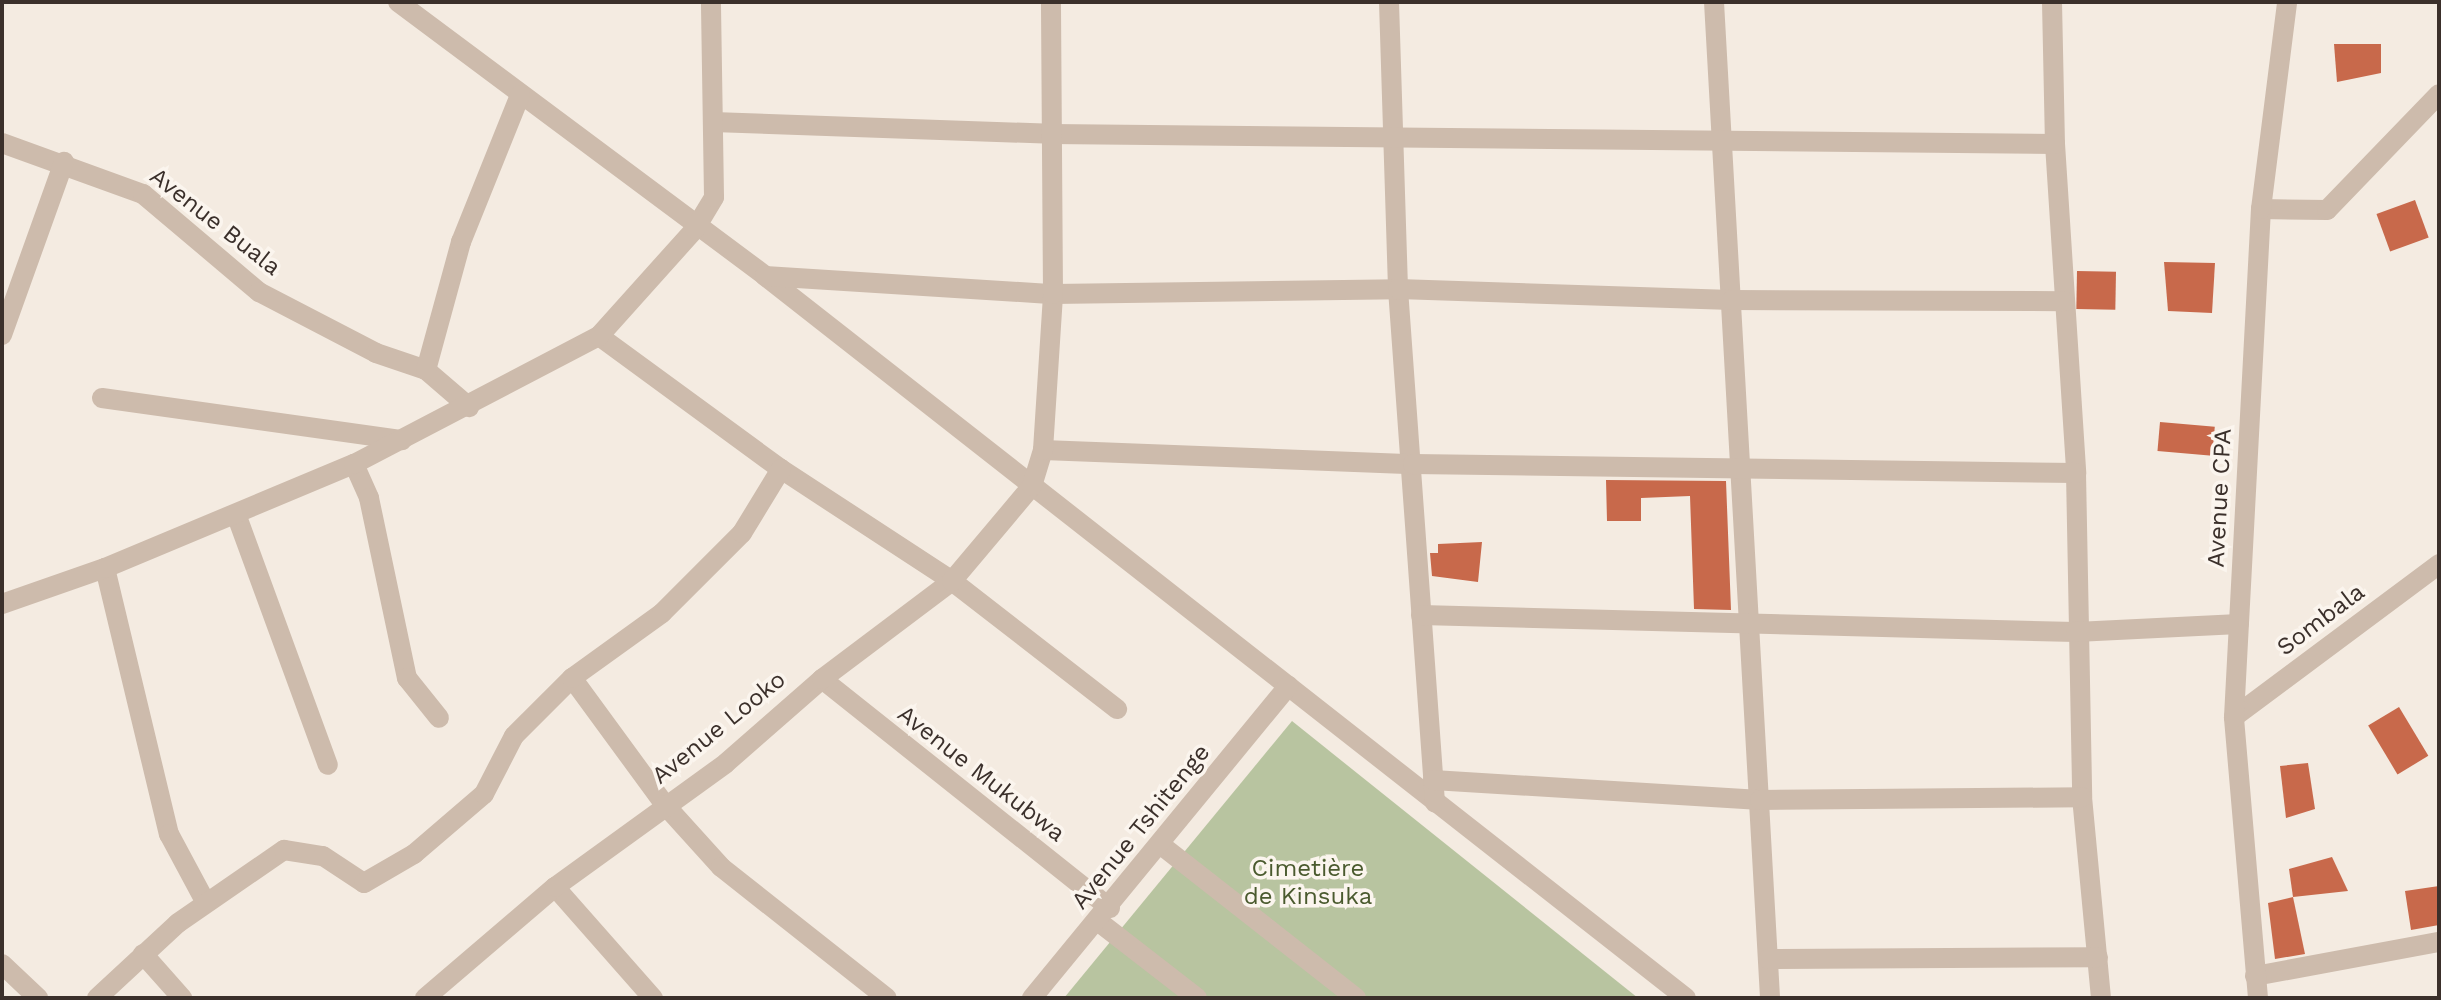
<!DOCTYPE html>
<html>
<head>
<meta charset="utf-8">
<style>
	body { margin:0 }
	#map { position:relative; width:2441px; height:1000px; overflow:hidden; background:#f4ebe1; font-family:"Work Sans",sans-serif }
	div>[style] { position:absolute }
	.green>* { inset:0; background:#b8c4a0 }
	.building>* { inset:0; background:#c8694b; transform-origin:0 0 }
	.minor>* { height:20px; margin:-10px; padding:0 10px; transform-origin:10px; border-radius:10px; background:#cdbbac }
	span { translate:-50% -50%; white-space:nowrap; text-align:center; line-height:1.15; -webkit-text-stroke:7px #fbf5ee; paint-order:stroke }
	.street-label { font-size:24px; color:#3b302b }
	.park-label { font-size:24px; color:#4a5a2e }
	.frame { position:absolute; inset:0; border:4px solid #3b302b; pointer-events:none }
</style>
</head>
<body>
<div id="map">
	<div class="green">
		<i style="clip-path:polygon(1292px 721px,1638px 998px,1064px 998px)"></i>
	</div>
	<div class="building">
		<i style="clip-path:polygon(2334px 44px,2381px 44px,2381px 73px,2337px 82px)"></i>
		<i style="left:2415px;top:200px;width:40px;height:41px;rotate:70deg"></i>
		<i style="clip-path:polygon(2164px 262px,2215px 263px,2212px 313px,2168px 311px)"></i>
		<i style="left:2077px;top:271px;width:39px;height:38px;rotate:1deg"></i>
		<i style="left:2160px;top:422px;width:55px;height:29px;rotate:5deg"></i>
		<i style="clip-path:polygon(1606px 480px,1726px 481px,1731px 610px,1694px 609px,1690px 496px,1641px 498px,1641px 521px,1607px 521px)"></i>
		<i style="clip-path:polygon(1482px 542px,1478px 582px,1432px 576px,1430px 553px,1438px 553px,1438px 544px)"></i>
		<i style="left:2399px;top:707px;width:57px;height:36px;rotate:59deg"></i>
		<i style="clip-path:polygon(2308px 763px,2315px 809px,2286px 818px,2280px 766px)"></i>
		<i style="clip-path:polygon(2332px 857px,2348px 891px,2293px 897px,2289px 869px)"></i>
		<i style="clip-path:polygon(2439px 886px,2439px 925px,2411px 930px,2405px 891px)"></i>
		<i style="clip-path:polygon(2293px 897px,2305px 954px,2275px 959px,2268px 903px)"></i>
	</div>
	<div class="minor">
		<i style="left:398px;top:2px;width:458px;rotate:36.7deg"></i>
		<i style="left:765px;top:276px;width:1170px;rotate:38.09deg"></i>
		<i style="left:1389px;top:2px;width:287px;rotate:88.2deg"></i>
		<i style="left:1398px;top:289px;width:515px;rotate:85.88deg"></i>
		<i style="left:1714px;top:2px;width:998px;rotate:86.78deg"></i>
		<i style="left:2052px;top:2px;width:142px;rotate:88.8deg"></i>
		<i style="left:2055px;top:144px;width:330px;rotate:86.3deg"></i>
		<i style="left:2076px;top:473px;width:324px;rotate:88.9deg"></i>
		<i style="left:2082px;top:797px;width:202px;rotate:84.6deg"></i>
		<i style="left:713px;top:122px;width:338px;rotate:2deg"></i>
		<i style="left:1051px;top:134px;width:1004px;rotate:0.57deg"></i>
		<i style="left:2px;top:143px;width:150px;rotate:19.9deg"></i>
		<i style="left:143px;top:194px;width:152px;rotate:40.2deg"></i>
		<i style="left:259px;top:292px;width:132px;rotate:27.5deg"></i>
		<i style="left:376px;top:353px;width:53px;rotate:18.8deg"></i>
		<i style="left:426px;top:370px;width:57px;rotate:40.7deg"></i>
		<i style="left:2261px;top:209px;width:66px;rotate:0.9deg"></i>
		<i style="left:2327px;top:210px;width:161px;rotate:-46deg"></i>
		<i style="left:765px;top:276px;width:289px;rotate:3.6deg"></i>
		<i style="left:1053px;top:294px;width:345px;rotate:-0.8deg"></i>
		<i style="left:1398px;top:289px;width:334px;rotate:1.9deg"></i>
		<i style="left:1732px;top:300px;width:332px;rotate:0.2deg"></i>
		<i style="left:2px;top:335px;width:184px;rotate:-70.3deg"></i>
		<i style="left:599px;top:336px;width:225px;rotate:36.2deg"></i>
		<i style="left:781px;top:469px;width:204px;rotate:33.2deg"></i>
		<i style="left:952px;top:581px;width:209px;rotate:37.8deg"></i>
		<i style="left:426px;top:370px;width:133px;rotate:-74.7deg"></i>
		<i style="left:461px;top:242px;width:158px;rotate:-68.1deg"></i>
		<i style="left:102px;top:398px;width:303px;rotate:8deg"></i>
		<i style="left:1043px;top:450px;width:370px;rotate:2.2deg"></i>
		<i style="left:1413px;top:464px;width:663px;rotate:0.78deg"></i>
		<i style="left:354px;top:464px;width:37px;rotate:66deg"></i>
		<i style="left:369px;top:498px;width:184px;rotate:78.1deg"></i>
		<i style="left:407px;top:678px;width:51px;rotate:51.3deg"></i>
		<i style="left:236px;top:514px;width:267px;rotate:69.9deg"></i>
		<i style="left:105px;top:568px;width:274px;rotate:76.5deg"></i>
		<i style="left:169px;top:834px;width:78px;rotate:61.8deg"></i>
		<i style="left:2px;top:604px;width:109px;rotate:-19.3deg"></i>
		<i style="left:105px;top:568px;width:270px;rotate:-22.7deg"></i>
		<i style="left:354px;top:464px;width:276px;rotate:-27.6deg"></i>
		<i style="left:599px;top:336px;width:144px;rotate:-48.1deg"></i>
		<i style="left:695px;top:229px;width:37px;rotate:-59deg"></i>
		<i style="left:714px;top:197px;width:195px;rotate:-90.9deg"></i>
		<i style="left:1421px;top:615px;width:655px;rotate:1.49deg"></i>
		<i style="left:2076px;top:632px;width:163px;rotate:-2.8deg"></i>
		<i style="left:572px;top:678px;width:157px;rotate:53.8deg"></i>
		<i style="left:665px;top:805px;width:84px;rotate:47.9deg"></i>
		<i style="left:721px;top:867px;width:211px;rotate:38.3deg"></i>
		<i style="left:822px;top:679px;width:368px;rotate:38.5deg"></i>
		<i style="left:2234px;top:717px;width:256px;rotate:-36.7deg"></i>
		<i style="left:1433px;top:780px;width:328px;rotate:3.5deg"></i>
		<i style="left:1760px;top:800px;width:322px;rotate:-0.5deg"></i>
		<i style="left:1161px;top:845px;width:248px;rotate:38.1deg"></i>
		<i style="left:555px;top:887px;width:148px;rotate:48.6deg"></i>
		<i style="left:1099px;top:922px;width:124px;rotate:37.8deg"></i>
		<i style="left:143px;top:954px;width:59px;rotate:48.4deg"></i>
		<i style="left:1768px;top:959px;width:330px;rotate:-0.3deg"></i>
		<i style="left:2px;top:964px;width:50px;rotate:43.4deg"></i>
		<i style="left:2255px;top:976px;width:187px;rotate:-10.5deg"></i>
		<i style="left:97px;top:998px;width:110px;rotate:-42.8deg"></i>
		<i style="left:178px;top:923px;width:129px;rotate:-34.6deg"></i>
		<i style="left:284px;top:850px;width:39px;rotate:9deg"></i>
		<i style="left:323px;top:856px;width:49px;rotate:33.4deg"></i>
		<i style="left:364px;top:883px;width:58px;rotate:-30.1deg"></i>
		<i style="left:414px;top:854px;width:92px;rotate:-40.6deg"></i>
		<i style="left:484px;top:794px;width:65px;rotate:-62.7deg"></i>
		<i style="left:514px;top:736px;width:82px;rotate:-45deg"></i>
		<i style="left:572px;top:678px;width:111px;rotate:-35.8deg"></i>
		<i style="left:662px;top:613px;width:113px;rotate:-45deg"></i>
		<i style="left:742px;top:533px;width:75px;rotate:-58.6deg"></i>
		<i style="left:425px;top:998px;width:171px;rotate:-40.5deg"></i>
		<i style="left:555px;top:887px;width:211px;rotate:-35.9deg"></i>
		<i style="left:726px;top:763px;width:128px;rotate:-41.2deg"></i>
		<i style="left:822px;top:679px;width:163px;rotate:-37deg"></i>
		<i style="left:952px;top:581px;width:124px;rotate:-49.9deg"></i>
		<i style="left:1032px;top:486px;width:38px;rotate:-73deg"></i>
		<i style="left:1043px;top:450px;width:156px;rotate:-86.3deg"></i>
		<i style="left:1053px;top:294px;width:292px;rotate:-90.4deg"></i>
		<i style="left:1032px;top:998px;width:404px;rotate:-50.6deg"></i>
		<i style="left:2258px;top:998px;width:282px;rotate:-94.9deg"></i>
		<i style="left:2234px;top:717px;width:509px;rotate:-86.96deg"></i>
		<i style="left:2261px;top:209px;width:209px;rotate:-82.8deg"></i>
	</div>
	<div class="street-label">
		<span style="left:215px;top:222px;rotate:38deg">Avenue Buala</span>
		<span style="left:2220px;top:498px;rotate:-87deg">Avenue CPA</span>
		<span style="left:2321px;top:620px;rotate:-37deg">Sombala</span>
		<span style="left:719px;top:728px;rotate:-39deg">Avenue Looko</span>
		<span style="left:981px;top:774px;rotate:38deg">Avenue Mukubwa</span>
		<span style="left:1141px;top:827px;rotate:-51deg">Avenue Tshitenge</span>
	</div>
	<div class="park-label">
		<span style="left:1308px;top:883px">Cimetière<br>de Kinsuka</span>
	</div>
	<div class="frame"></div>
</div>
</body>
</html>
